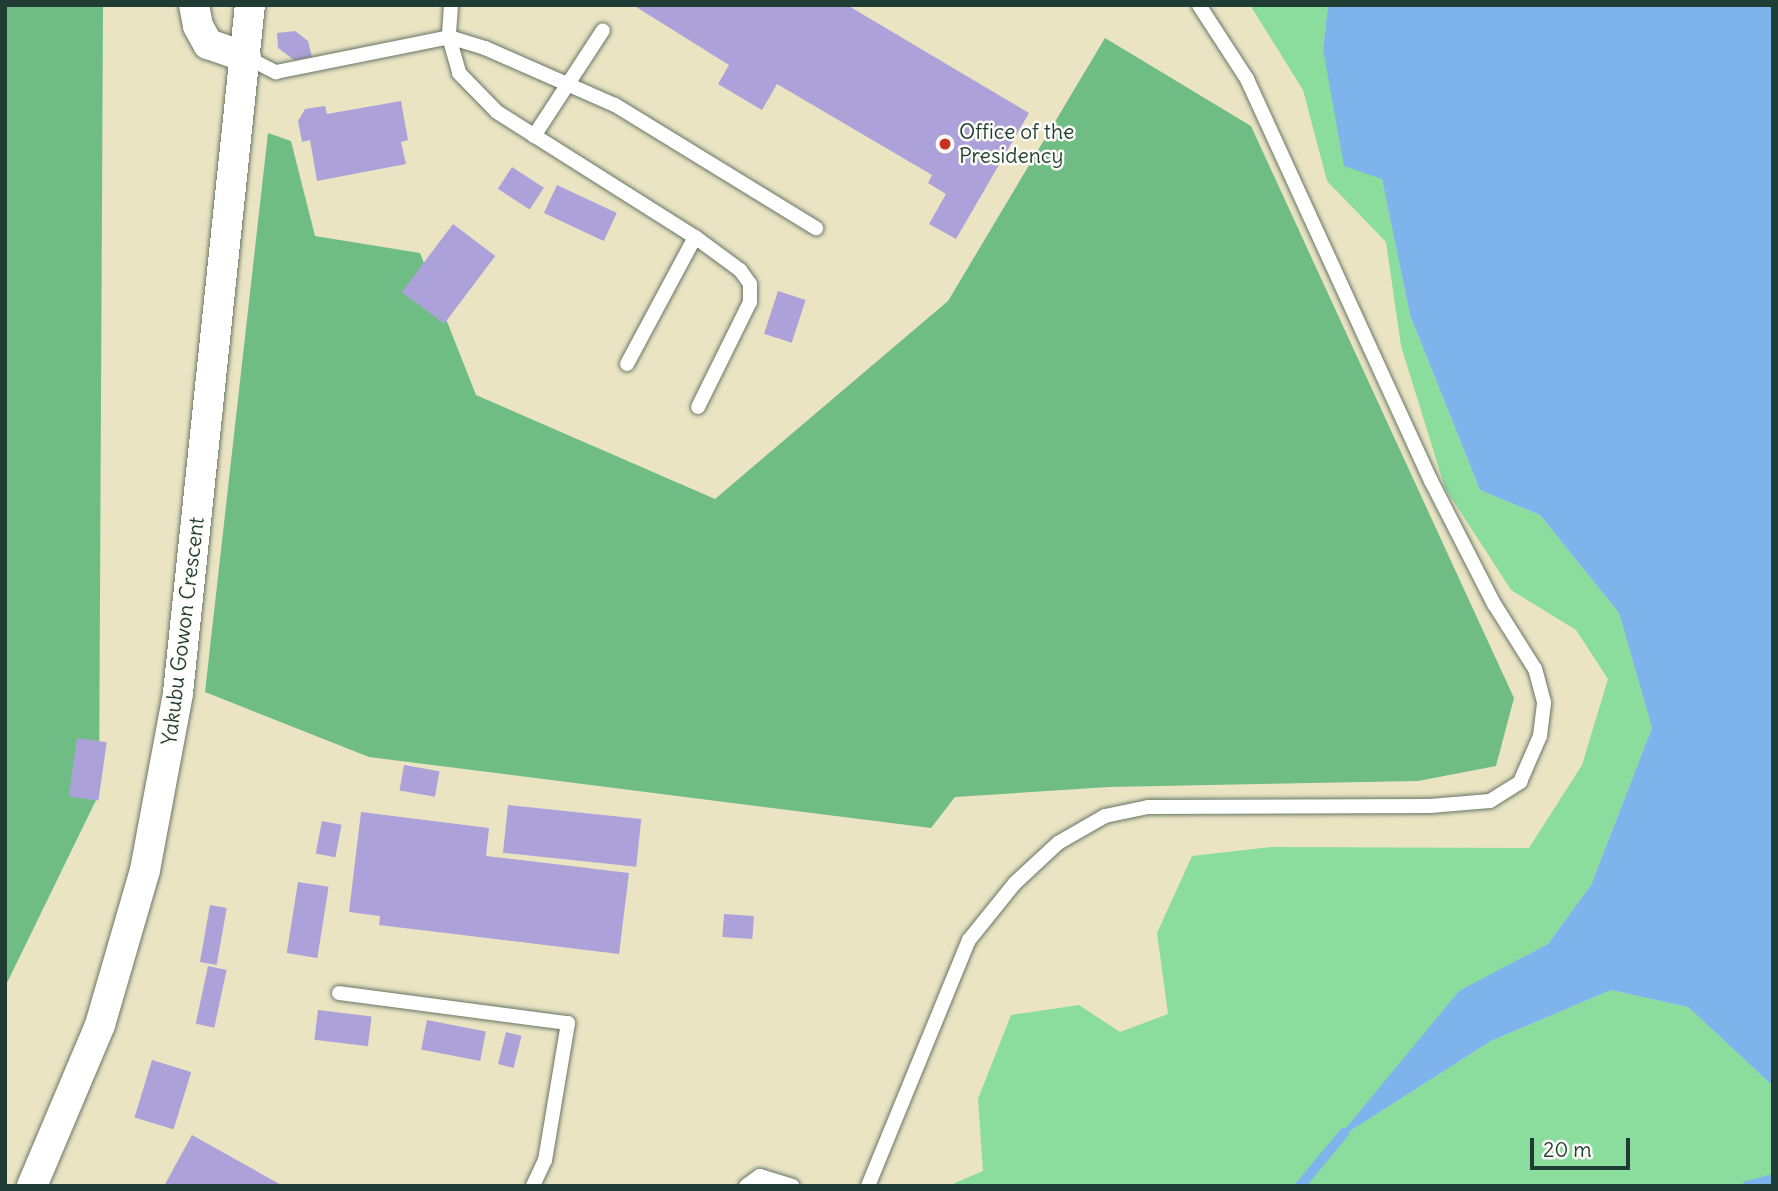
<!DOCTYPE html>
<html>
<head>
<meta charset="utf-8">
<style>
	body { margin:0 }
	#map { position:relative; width:1778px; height:1191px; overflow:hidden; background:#eae4c3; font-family:Delius,sans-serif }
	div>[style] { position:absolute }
	.green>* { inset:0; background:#8bdd9e }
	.forest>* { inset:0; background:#70bc85 }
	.water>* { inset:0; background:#7fb3ec }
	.stream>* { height:10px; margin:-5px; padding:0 5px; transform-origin:5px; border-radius:5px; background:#7fb3ec }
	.building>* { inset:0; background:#aca2d9; transform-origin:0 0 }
	.roads { filter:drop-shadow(0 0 2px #676) drop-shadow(0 0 2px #676) }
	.lane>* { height:14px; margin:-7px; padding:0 7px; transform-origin:7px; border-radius:7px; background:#fff }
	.street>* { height:30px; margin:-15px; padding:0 15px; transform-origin:15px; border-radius:15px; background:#fff }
	.dots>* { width:19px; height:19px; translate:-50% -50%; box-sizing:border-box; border:4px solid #fdfcf7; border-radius:50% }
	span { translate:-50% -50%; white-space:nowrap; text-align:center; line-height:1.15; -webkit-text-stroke:5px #fdfcf7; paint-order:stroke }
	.poi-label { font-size:21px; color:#1f3d34 }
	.left { translate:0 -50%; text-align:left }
	.street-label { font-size:21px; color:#1f3d34 }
	.frame { position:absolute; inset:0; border:7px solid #1f3d34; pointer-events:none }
	.scale { position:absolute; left:1530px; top:1138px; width:100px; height:32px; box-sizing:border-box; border:4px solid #1f3d34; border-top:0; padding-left:9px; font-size:21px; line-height:24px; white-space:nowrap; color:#1f3d34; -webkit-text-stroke:5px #fdfcf7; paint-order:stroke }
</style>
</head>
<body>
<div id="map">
	<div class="green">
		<i style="clip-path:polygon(1250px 5px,1328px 5px,1323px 49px,1382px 178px,1410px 315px,1480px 490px,1540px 515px,1619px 613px,1652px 728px,1591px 885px,1548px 944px,1459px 992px,1339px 1138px,1491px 1041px,1611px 990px,1688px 1007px,1773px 1086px,1773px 1186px,948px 1186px,983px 1171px,978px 1099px,1011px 1015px,1079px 1005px,1120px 1032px,1168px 1014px,1157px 933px,1192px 856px,1271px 847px,1529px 848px,1582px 765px,1608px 679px,1576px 630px,1511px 590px,1445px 488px,1401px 346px,1386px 242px,1327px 181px,1303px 90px)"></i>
	</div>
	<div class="forest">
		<i style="clip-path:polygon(5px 5px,103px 5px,99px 794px,5px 987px)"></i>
		<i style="clip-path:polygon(1105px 38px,1251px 126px,1514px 698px,1496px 766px,1418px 781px,1109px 787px,955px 797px,931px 828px,369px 757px,205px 692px,268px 133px,291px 141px,315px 236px,420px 253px,476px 395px,715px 499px,948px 301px)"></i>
	</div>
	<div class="water">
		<i style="clip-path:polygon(1328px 5px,1773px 5px,1773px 1086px,1688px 1007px,1611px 990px,1491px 1041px,1336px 1140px,1459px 991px,1548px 944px,1591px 885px,1652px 728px,1619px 613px,1540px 515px,1480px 490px,1410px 315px,1382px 179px,1344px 166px,1323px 49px)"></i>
	</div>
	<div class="stream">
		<i style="left:1300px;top:1186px;width:69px;rotate:-50.3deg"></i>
		<i style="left:1747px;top:1186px;width:27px;rotate:-15deg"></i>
	</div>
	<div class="building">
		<i style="clip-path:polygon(633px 5px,847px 5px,1029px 113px,956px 239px,929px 224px,946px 194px,928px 183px,932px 175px,777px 84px,762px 110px,718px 84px,729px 65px)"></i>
		<i style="clip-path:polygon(295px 31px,308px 41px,312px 57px,294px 60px,278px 48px,277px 33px)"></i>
		<i style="clip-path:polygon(401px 101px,408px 140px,401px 142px,406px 164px,317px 181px,310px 140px,302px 142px,298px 121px,305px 109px,325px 106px,327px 114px)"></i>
		<i style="left:512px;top:167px;width:38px;height:26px;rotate:33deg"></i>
		<i style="left:557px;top:185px;width:66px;height:31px;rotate:25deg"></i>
		<i style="left:453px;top:224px;width:53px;height:85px;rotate:37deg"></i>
		<i style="left:778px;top:291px;width:29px;height:45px;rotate:18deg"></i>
		<i style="left:77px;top:738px;width:30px;height:59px;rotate:8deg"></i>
		<i style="left:404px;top:765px;width:36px;height:26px;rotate:10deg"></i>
		<i style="left:508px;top:805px;width:134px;height:48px;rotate:6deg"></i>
		<i style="clip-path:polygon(361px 812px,489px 828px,486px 856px,629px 873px,619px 954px,379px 925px,380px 916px,349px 912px)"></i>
		<i style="left:322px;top:821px;width:20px;height:33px;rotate:11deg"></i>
		<i style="left:298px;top:882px;width:31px;height:72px;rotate:9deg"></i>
		<i style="left:210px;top:905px;width:17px;height:58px;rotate:10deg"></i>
		<i style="left:724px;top:914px;width:30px;height:23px;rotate:4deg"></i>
		<i style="left:208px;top:966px;width:19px;height:59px;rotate:12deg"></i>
		<i style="left:318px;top:1010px;width:54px;height:30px;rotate:7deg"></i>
		<i style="left:427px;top:1020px;width:60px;height:30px;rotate:11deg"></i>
		<i style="left:506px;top:1032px;width:16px;height:33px;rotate:14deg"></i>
		<i style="left:152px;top:1060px;width:41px;height:60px;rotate:17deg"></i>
		<i style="clip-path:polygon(192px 1135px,283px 1186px,164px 1186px)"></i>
	</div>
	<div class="roads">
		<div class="lane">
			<i style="left:451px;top:5px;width:32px;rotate:94deg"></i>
			<i style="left:449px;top:37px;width:37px;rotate:74deg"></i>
			<i style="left:459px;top:73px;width:54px;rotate:45.7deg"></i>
			<i style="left:497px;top:112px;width:234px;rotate:32.3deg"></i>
			<i style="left:695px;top:237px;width:56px;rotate:36.3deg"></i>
			<i style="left:740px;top:270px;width:17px;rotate:54deg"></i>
			<i style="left:750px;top:284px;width:18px;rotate:90deg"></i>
			<i style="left:750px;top:302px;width:117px;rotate:116.3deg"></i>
			<i style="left:246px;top:57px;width:34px;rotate:27deg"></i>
			<i style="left:276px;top:72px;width:177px;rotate:-11.4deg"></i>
			<i style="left:449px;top:37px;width:38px;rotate:17deg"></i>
			<i style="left:485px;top:48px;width:142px;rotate:23.7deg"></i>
			<i style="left:615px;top:105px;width:236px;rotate:31.5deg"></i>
			<i style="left:534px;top:136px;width:126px;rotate:-56.9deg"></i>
			<i style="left:627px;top:364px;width:144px;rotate:-61.8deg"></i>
			<i style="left:339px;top:993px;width:231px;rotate:7.5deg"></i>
			<i style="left:568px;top:1023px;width:139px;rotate:99.5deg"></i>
			<i style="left:545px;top:1160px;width:29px;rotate:115deg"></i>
			<i style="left:746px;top:1186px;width:17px;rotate:-36deg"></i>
			<i style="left:760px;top:1176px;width:34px;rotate:17deg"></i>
			<i style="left:868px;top:1186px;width:266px;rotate:-67.7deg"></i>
			<i style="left:969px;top:940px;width:73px;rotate:-51.1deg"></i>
			<i style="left:1015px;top:883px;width:59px;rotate:-42.9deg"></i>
			<i style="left:1058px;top:843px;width:54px;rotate:-29.9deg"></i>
			<i style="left:1105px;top:816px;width:44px;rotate:-11.8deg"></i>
			<i style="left:1148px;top:807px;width:282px;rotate:-0.2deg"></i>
			<i style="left:1430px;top:806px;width:60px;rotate:-4.8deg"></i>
			<i style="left:1490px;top:801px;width:36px;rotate:-32deg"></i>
			<i style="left:1520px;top:782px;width:50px;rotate:-66.5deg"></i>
			<i style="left:1540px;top:736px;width:34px;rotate:-83deg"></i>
			<i style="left:1544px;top:702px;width:34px;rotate:-105deg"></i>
			<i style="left:1535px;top:669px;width:77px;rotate:-122.2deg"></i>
			<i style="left:1494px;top:604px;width:138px;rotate:-117.1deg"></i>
			<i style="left:1431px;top:481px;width:442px;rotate:-114.6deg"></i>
			<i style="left:1247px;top:79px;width:88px;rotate:-123deg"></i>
		</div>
		<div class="street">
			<i style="left:194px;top:5px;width:21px;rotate:79deg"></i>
			<i style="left:198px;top:26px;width:21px;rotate:61deg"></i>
			<i style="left:208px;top:44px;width:40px;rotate:18.9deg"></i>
			<i style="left:32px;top:1186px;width:175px;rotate:-67.1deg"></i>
			<i style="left:100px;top:1025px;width:161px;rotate:-73.8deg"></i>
			<i style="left:145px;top:870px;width:180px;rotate:-79.4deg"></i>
			<i style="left:178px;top:693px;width:692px;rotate:-84.03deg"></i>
		</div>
	</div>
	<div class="dots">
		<i style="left:945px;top:144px;background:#c8321e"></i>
	</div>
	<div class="poi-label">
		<span class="left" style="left:959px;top:144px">Office of the<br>Presidency</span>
	</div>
	<div class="street-label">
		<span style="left:183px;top:631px;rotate:-83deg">Yakubu Gowon Crescent</span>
	</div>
	<div class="frame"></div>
	<div class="scale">20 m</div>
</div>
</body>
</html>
